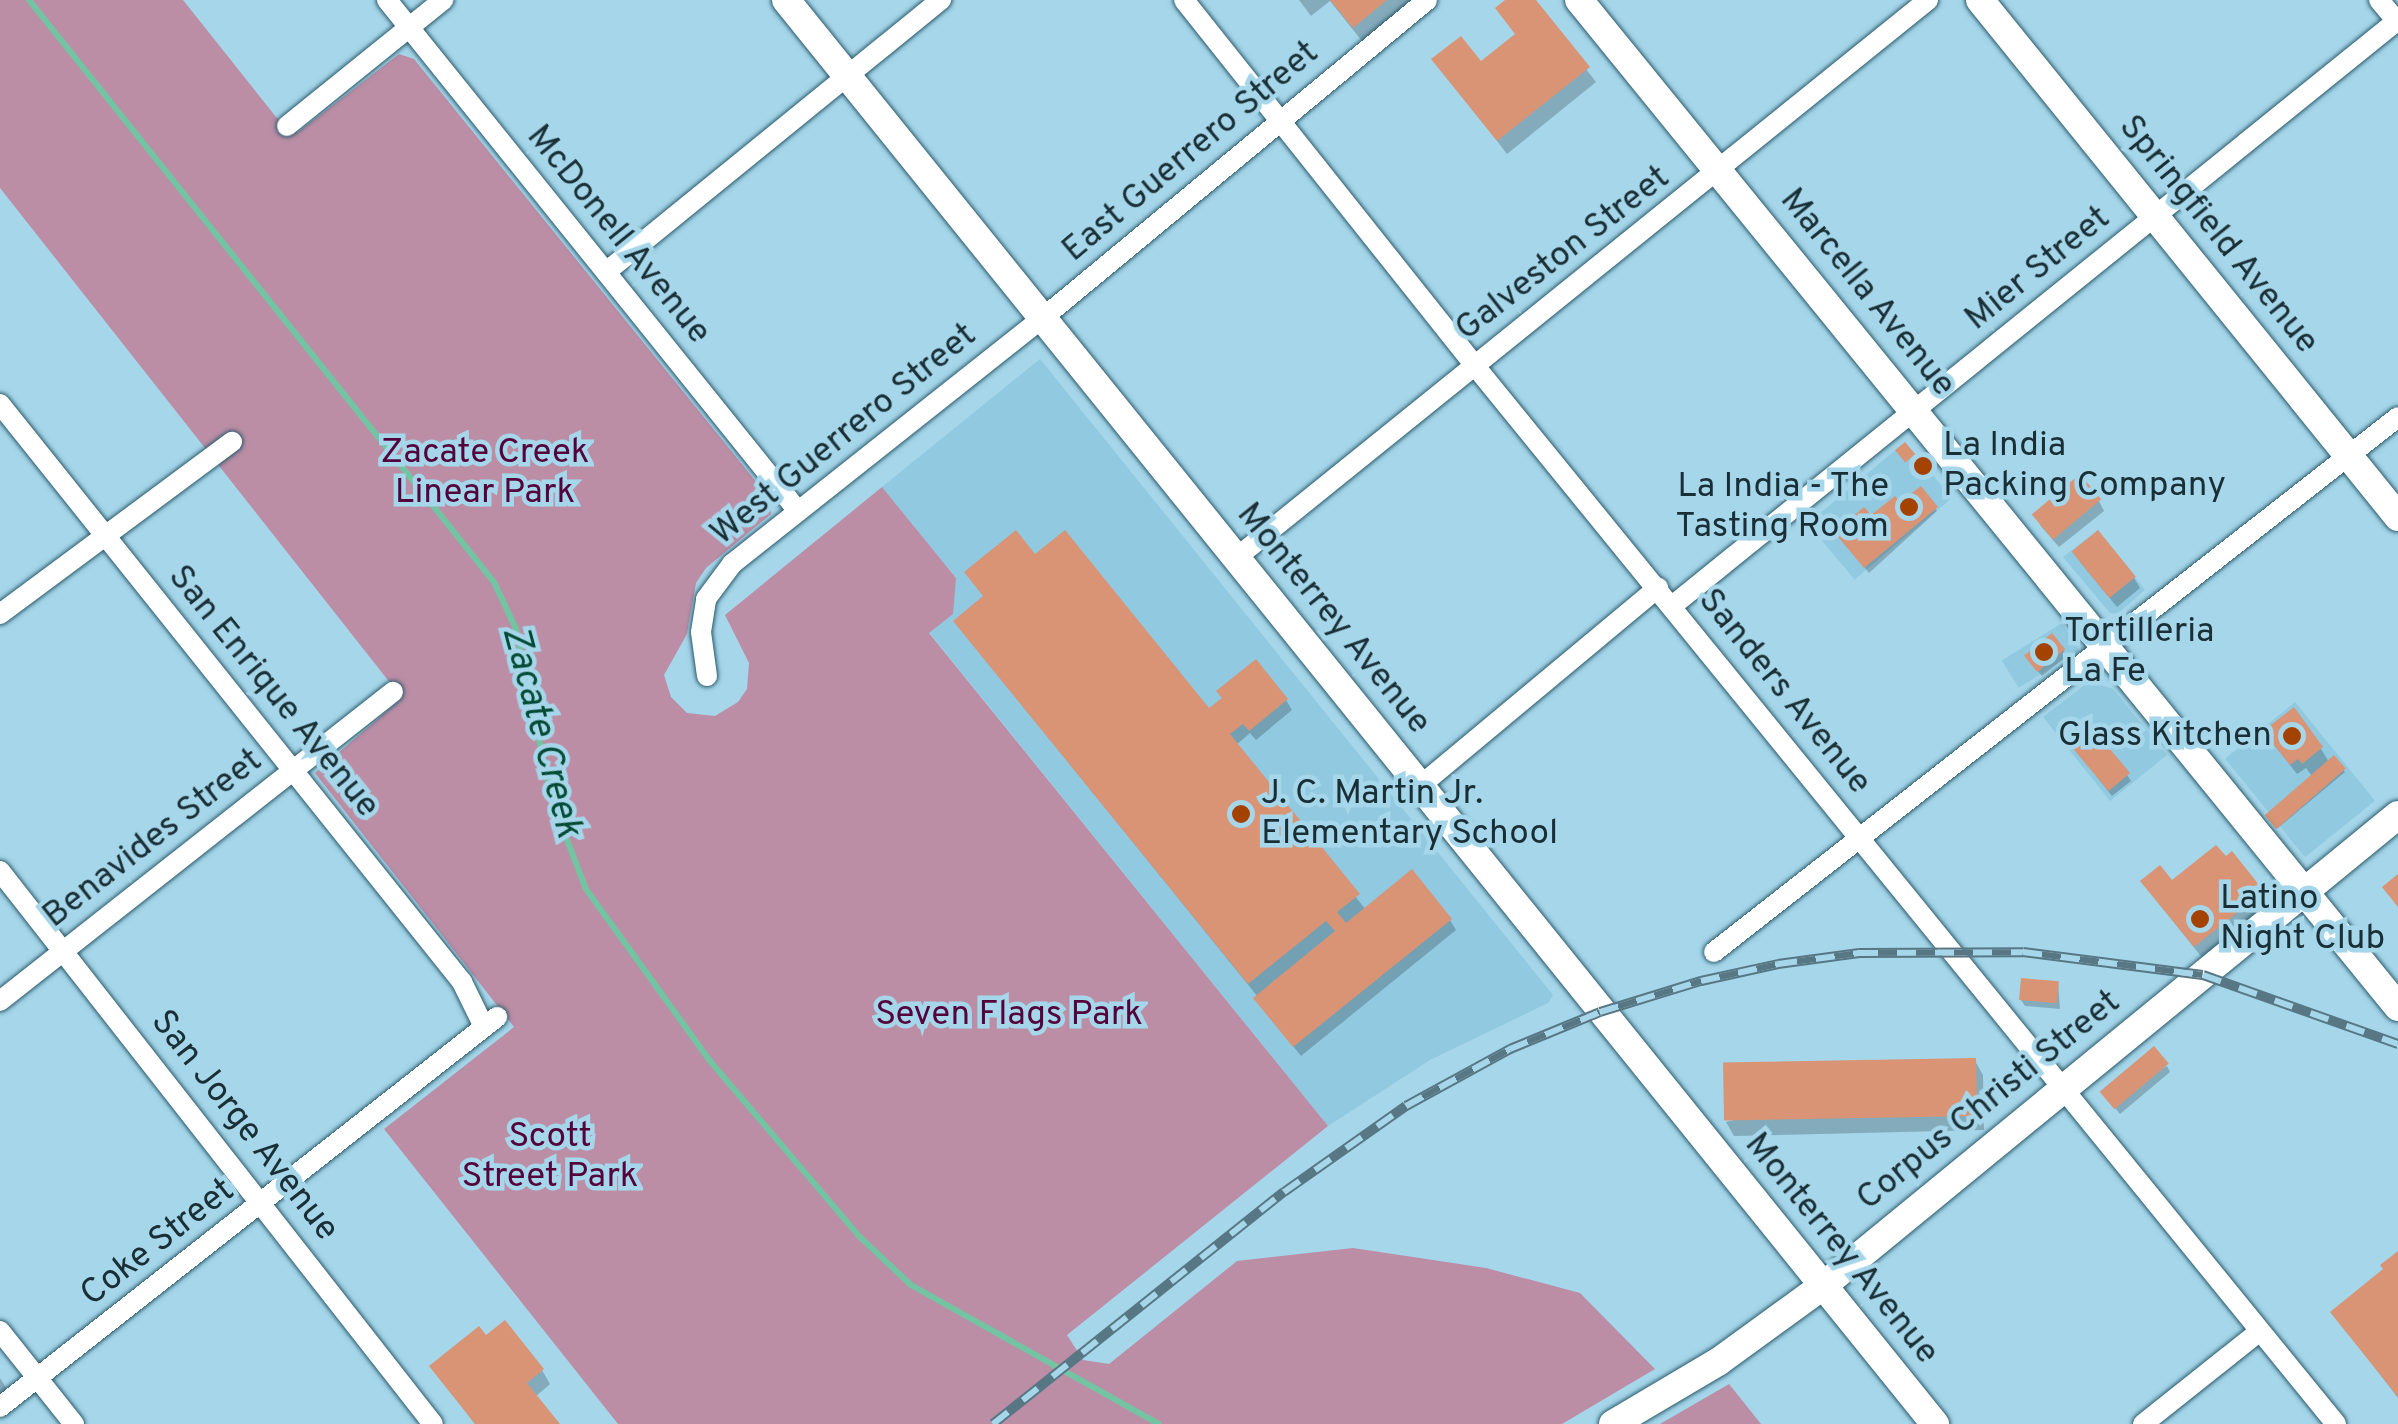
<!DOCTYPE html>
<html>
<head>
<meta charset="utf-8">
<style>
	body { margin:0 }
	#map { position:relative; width:2398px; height:1424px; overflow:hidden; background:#a5d6ea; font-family:Overpass,sans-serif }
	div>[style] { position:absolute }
	.built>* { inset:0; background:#90c9e0; transform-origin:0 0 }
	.green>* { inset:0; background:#bb8ea6 }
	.shadow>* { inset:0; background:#0003 }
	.stream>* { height:6px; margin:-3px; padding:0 3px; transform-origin:3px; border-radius:3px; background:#73c4a2 }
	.building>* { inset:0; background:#d99475; transform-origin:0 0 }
	.roads { filter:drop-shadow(0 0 2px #2b5a6b) drop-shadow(0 0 2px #2b5a6b) }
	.street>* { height:20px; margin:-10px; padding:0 10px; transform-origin:10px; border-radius:10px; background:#fff }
	.secondary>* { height:28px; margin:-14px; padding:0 14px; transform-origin:14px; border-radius:14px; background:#fff }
	.rail>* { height:10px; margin-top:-5px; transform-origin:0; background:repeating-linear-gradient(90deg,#a5d6ea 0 19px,#577784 0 38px); box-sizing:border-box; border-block:2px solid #577784 }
	.dots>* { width:28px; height:28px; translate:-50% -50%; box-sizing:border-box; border:5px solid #a5d6ea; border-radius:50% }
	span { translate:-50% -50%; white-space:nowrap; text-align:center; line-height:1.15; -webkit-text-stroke:9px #a5d6ea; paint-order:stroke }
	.street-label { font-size:35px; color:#1a2e35 }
	.poi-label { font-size:35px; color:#1a2e35 }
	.left { translate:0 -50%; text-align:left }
	.right { translate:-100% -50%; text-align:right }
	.park-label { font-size:35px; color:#54023b }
	.water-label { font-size:38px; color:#044b35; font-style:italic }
</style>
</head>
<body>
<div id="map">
	<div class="built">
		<i style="clip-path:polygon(1040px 359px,1553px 995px,1548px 1003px,1430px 1060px,1328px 1126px,929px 632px,956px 578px,882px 487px)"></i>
		<i style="left:1905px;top:442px;width:73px;height:127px;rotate:50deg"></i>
		<i style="clip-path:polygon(2098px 530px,2145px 590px,2117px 614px,2110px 613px,2063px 557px)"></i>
		<i style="left:2062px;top:623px;width:32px;height:71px;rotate:58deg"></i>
		<i style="clip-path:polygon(2090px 681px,2113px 689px,2167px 755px,2110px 801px,2043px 717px)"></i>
		<i style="left:2295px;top:702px;width:127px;height:90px;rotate:51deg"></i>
	</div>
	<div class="green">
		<i style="clip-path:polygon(0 0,183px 0,276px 117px,298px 132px,399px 54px,414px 59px,770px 499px,771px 514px,706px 568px,696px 583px,687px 634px,664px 675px,671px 697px,687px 713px,715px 716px,738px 702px,747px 689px,749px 663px,725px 615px,882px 487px,956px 578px,953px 614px,929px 633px,1328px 1126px,1067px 1335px,1083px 1360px,1109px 1364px,1237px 1261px,1353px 1248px,1486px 1268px,1580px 1293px,1655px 1369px,1562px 1424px,618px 1424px,384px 1129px,514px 1027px,315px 773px,402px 698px,0 188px)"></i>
		<i style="clip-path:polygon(1729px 1384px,1761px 1424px,1660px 1424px)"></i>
	</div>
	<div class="shadow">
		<i style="clip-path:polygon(1299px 0,1412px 0,1362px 41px,1330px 1px,1311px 16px)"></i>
		<i style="clip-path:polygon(1509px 0,1533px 0,1596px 82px,1507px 154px,1435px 60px,1481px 65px,1517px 36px,1498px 9px)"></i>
		<i style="clip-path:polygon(1920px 489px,1937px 511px,1869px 573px,1841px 538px)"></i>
		<i style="clip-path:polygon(2099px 501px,2104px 511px,2059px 547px,2040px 525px)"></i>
		<i style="clip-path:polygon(1035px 558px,1209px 711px,1286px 700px,1292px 710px,1256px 740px,1250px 733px,1236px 745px,1366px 910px,1450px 920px,1456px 930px,1301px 1056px,1262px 1008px,1258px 997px,962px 631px)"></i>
		<i style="clip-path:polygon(2080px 562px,2134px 578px,2140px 588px,2117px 607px)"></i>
		<i style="clip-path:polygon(2063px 650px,2067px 656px,2042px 676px,2030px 662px)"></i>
		<i style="clip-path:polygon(2272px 742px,2321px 749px,2329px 762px,2334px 758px,2345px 772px,2278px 828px,2267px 814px,2312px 776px,2306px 768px,2297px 774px)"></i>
		<i style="clip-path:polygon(2079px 754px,2127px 775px,2131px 781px,2112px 796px)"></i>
		<i style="clip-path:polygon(2172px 884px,2262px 892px,2270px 906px,2204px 960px,2152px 895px)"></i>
		<i style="clip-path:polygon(2058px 983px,2060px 1009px,2025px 1006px,2021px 1000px)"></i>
		<i style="clip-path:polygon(1975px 1061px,1983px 1075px,1984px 1130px,1734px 1136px,1726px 1122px)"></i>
		<i style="clip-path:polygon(2167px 1066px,2170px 1072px,2120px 1114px,2106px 1097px)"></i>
		<i style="clip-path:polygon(2398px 1257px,2398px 1398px,2333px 1313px)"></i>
		<i style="clip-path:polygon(486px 1338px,542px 1370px,550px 1384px,535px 1397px,557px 1424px,475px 1424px,432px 1367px)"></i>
		<i style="clip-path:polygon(0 1378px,7px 1389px,0 1394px)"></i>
	</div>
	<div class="stream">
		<i style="left:29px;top:0;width:745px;rotate:51.38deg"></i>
		<i style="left:494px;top:582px;width:52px;rotate:64.9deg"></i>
		<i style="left:516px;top:629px;width:176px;rotate:78.2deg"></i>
		<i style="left:552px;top:801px;width:94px;rotate:68.9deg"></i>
		<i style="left:586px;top:889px;width:212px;rotate:54.2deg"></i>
		<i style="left:710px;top:1061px;width:231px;rotate:49.6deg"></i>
		<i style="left:860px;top:1237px;width:70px;rotate:43.3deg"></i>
		<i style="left:911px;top:1285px;width:284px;rotate:29.3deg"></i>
	</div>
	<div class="building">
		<i style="clip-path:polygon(1330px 0,1387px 0,1353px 28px)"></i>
		<i style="clip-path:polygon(1505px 0,1536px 0,1590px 67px,1497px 141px,1431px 59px,1461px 36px,1481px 61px,1515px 34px,1495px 8px)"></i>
		<i style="left:1905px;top:442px;width:16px;height:13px;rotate:50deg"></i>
		<i style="left:2080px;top:474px;width:33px;height:63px;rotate:50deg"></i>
		<i style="clip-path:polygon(1921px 486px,1938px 507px,1864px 568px,1834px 532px,1864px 507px,1871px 515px,1895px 496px,1900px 502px)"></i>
		<i style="clip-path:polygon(1016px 530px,1035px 554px,1065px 530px,1209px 708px,1222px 698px,1216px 691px,1256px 659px,1288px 699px,1249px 731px,1243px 724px,1230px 734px,1360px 894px,1337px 912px,1346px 923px,1412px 869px,1452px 919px,1293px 1047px,1253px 998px,1335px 931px,1326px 921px,1248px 984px,953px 621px,983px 596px,964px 572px)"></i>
		<i style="left:2098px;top:530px;width:60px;height:34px;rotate:51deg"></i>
		<i style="left:2052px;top:633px;width:21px;height:36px;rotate:51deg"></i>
		<i style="clip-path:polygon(2294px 707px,2323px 747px,2302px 764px,2298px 759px,2290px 765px,2263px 731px)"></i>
		<i style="left:2094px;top:730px;width:56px;height:28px;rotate:50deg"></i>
		<i style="left:2334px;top:755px;width:18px;height:92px;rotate:49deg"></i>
		<i style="clip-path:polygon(2216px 845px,2226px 856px,2232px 851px,2264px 891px,2194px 947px,2140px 881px,2160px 865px,2172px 880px)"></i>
		<i style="clip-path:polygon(2398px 874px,2398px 907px,2382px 887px)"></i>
		<i style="left:2021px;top:978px;width:38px;height:22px;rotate:5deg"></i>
		<i style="left:2154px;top:1046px;width:23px;height:71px;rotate:50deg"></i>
		<i style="left:1976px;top:1058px;width:58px;height:253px;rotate:89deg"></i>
		<i style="clip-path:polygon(2398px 1251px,2398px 1397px,2330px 1312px,2383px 1269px,2380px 1265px)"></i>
		<i style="clip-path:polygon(505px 1320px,544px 1369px,527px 1383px,560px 1424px,475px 1424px,429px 1366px,479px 1326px,486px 1335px)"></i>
	</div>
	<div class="roads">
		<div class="street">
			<i style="left:387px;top:0;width:656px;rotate:51.19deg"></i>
			<i style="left:1184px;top:0;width:468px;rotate:51.5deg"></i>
			<i style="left:1475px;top:366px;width:1364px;rotate:50.86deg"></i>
			<i style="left:2379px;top:0;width:30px;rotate:50deg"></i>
			<i style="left:287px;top:126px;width:201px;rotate:-38.9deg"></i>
			<i style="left:606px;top:272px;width:432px;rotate:-39.1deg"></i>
			<i style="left:0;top:404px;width:740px;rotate:51.36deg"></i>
			<i style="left:462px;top:982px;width:50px;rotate:63.9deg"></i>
			<i style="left:1236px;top:558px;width:889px;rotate:-38.88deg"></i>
			<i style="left:1672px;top:606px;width:933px;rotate:-38.91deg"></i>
			<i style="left:0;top:614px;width:289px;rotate:-36.6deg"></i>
			<i style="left:707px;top:676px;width:44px;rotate:-97.8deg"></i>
			<i style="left:701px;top:632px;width:33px;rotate:-81deg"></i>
			<i style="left:706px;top:599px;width:44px;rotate:-53.4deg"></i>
			<i style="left:732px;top:564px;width:398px;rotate:-38.4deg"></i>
			<i style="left:1044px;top:317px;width:497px;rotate:-39.6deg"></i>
			<i style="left:1420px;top:786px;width:310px;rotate:-39.8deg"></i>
			<i style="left:0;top:871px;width:702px;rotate:51.94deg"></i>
			<i style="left:1714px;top:952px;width:868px;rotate:-38.03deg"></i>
			<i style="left:0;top:1001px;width:500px;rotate:-38.2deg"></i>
			<i style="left:0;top:1331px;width:119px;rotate:51.5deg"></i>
			<i style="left:0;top:1407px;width:632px;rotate:-38.12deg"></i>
			<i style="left:2143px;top:1424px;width:149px;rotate:-38.5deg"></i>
		</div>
		<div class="secondary">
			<i style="left:786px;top:0;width:1830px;rotate:51.1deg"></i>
			<i style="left:1579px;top:0;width:1298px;rotate:50.88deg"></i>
			<i style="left:1980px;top:0;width:665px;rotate:51.04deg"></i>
			<i style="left:1613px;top:1424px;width:122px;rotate:-30.6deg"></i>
			<i style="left:1718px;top:1362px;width:131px;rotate:-36deg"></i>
			<i style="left:1824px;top:1285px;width:742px;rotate:-39.31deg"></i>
		</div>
	</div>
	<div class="rail">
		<i style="left:993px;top:1424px;width:372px;rotate:-38.6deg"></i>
		<i style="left:1284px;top:1192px;width:149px;rotate:-35.2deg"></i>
		<i style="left:1406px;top:1106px;width:119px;rotate:-28.7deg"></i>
		<i style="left:1510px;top:1049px;width:97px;rotate:-22.3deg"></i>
		<i style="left:1600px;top:1012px;width:106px;rotate:-17.1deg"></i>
		<i style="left:1701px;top:981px;width:79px;rotate:-12.4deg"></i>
		<i style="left:1778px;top:964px;width:82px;rotate:-7.7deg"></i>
		<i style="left:1859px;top:953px;width:164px;rotate:-0.3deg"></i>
		<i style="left:2023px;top:952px;width:181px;rotate:7.3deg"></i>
		<i style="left:2203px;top:975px;width:207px;rotate:19.5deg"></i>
	</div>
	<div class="dots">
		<i style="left:1923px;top:466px;background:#a44200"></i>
		<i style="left:1909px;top:507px;background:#a44200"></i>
		<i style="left:2044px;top:652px;background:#a44200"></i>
		<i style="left:2292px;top:736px;background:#a44200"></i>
		<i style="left:1241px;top:814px;background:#a44200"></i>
		<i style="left:2200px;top:919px;background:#a44200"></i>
	</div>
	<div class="street-label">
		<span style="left:1191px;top:152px;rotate:-40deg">East Guerrero Street</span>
		<span style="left:618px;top:235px;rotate:51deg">McDonell Avenue</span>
		<span style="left:2218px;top:235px;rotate:51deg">Springfield Avenue</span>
		<span style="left:1563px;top:254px;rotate:-38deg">Galveston Street</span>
		<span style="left:2038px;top:269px;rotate:-39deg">Mier Street</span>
		<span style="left:1867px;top:293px;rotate:51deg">Marcella Avenue</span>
		<span style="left:844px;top:435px;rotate:-39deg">West Guerrero Street</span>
		<span style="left:1333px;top:619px;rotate:51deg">Monterrey Avenue</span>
		<span style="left:273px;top:692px;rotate:51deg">San Enrique Avenue</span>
		<span style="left:1784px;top:692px;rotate:51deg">Sanders Avenue</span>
		<span style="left:153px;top:839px;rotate:-38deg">Benavides Street</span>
		<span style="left:1989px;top:1101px;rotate:-39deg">Corpus Christi Street</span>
		<span style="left:244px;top:1126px;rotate:52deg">San Jorge Avenue</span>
		<span style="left:158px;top:1243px;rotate:-38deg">Coke Street</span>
		<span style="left:1841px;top:1249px;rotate:51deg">Monterrey Avenue</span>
	</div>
	<div class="poi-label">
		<span class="left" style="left:1943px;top:466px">La India<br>Packing Company</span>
		<span class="right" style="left:1889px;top:507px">La India - The<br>Tasting Room</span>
		<span class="left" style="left:2064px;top:652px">Tortilleria<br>La Fe</span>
		<span class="right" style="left:2272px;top:736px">Glass Kitchen</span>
		<span class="left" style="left:1261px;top:814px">J. C. Martin Jr.<br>Elementary School</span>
		<span class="left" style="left:2220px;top:919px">Latino<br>Night Club</span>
	</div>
	<div class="park-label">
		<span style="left:485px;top:473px">Zacate Creek<br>Linear Park</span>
		<span style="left:1009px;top:1015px">Seven Flags Park</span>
		<span style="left:550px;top:1157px">Scott<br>Street Park</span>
	</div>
	<div class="water-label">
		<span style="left:540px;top:732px;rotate:75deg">Zacate Creek</span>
	</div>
</div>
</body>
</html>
